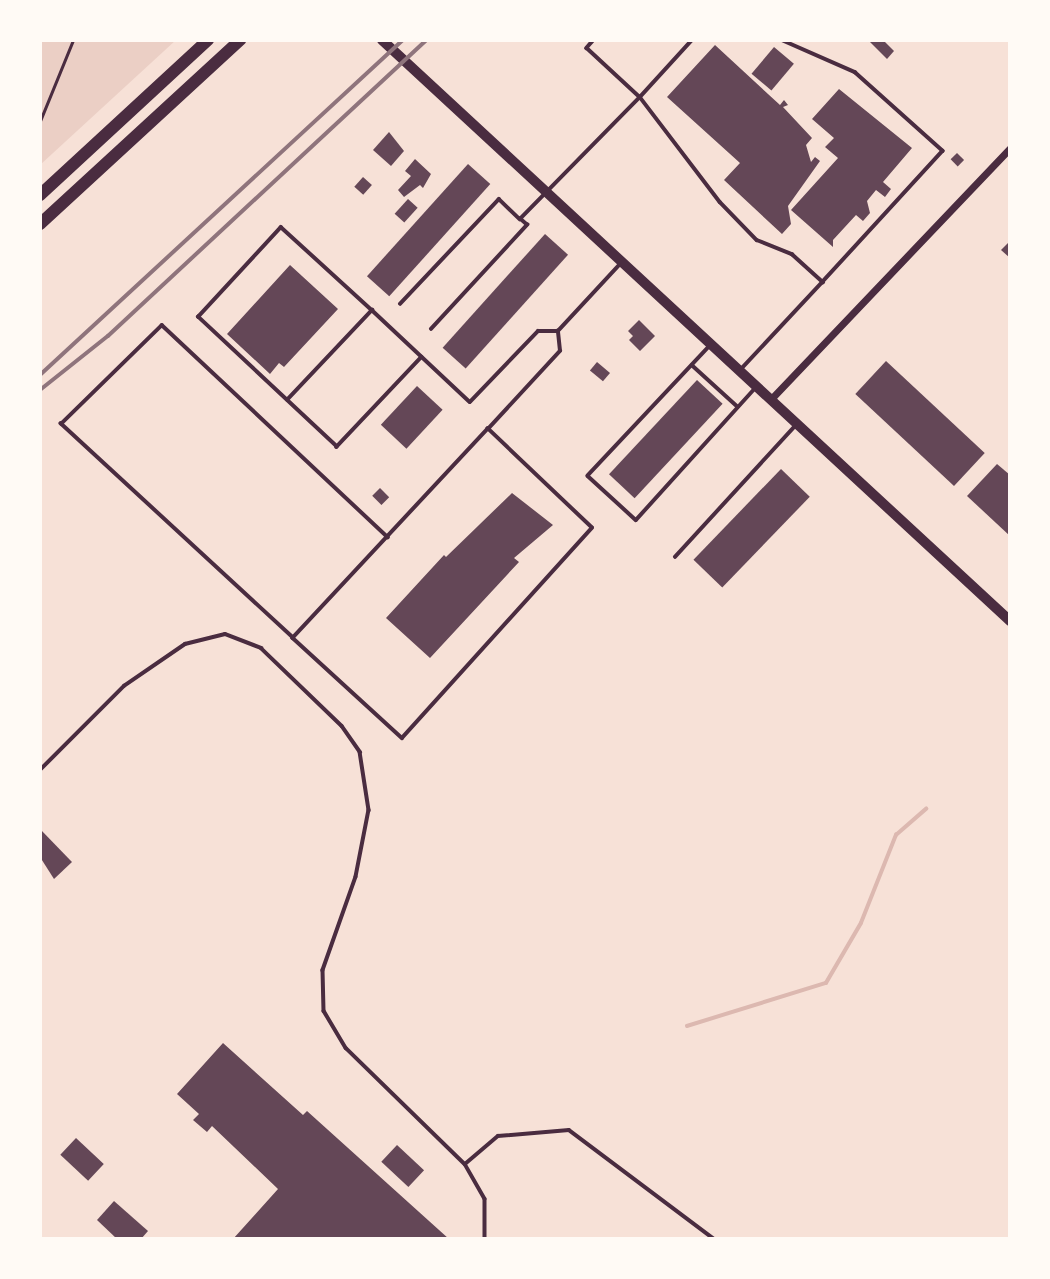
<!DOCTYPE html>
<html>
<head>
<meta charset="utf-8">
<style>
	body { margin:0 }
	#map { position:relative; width:1050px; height:1279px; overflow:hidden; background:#f7e1d7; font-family:"Titillium Web",sans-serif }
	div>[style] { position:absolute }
	.green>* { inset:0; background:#ebcfc5 }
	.stream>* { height:3.5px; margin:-1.75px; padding:0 1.75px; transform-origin:1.75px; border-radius:1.75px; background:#dcb8b0 }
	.building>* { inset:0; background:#644757; transform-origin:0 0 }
	.path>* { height:2.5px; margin:-1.25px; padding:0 1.25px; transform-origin:1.25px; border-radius:1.25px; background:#4a2c40 }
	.service>* { height:3.5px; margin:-1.75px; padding:0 1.75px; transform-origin:1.75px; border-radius:1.75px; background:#4a2c40 }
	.minor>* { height:7px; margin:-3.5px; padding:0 3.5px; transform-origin:3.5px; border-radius:3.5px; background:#4a2c40 }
	.tertiary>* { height:10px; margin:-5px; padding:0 5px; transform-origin:5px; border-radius:5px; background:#4a2c40 }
	.trunk>* { height:12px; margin:-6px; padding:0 6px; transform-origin:6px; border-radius:6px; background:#4a2c40 }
	.rail>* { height:3.5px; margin:-1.75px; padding:0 1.75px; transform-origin:1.75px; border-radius:1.75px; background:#8f747c }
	span { translate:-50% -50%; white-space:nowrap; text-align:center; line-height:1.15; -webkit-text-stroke:6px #fffaf5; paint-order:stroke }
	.frame { position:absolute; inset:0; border:42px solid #fffaf5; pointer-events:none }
</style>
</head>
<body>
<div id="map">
	<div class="green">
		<i style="clip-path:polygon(40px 40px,176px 40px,40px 165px)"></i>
	</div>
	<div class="stream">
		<i style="left:687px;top:1026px;width:145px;rotate:-17.2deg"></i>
		<i style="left:826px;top:983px;width:69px;rotate:-59.7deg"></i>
		<i style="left:861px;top:923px;width:95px;rotate:-68.3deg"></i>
		<i style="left:896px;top:835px;width:40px;rotate:-41deg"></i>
	</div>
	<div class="building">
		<i style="clip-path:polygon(868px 40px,883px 40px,894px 51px,887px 59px)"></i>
		<i style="clip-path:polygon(715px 45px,780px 105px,784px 100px,788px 105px,783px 107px,812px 138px,806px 145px,811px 162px,815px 157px,820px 161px,788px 206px,791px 224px,782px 234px,724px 180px,740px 163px,667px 97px)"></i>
		<i style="left:774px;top:47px;width:26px;height:35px;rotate:40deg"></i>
		<i style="clip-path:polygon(839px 89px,912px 148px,883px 182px,891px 189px,885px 197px,876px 190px,867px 201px,870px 213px,863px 221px,856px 215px,833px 240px,833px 247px,791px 210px,838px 158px,825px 147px,834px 138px,812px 119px)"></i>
		<i style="clip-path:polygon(389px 132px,404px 151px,391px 166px,373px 150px)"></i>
		<i style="left:957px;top:153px;width:10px;height:9px;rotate:45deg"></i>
		<i style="clip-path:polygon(415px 159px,431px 174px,423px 188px,420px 185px,404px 197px,398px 190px,411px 176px,405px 171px)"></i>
		<i style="left:468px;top:164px;width:30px;height:151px;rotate:42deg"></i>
		<i style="left:363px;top:177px;width:12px;height:13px;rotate:42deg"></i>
		<i style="left:408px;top:199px;width:13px;height:20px;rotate:42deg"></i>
		<i style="left:545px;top:234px;width:31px;height:153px;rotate:42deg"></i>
		<i style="clip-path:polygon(1010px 241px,1010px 258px,1001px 250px)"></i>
		<i style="clip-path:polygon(290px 265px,338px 309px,284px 367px,279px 363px,270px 374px,227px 334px)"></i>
		<i style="clip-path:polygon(639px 320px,655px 336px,640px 351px,629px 340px,633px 336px,628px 331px)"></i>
		<i style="left:886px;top:361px;width:135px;height:45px;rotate:43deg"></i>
		<i style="left:597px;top:362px;width:17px;height:11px;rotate:40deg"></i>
		<i style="left:697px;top:380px;width:35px;height:129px;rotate:43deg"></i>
		<i style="left:417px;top:386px;width:35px;height:53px;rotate:43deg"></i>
		<i style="clip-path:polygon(997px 464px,1010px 475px,1010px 536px,967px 496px)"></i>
		<i style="left:781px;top:469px;width:40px;height:126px;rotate:44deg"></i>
		<i style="left:380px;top:488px;width:13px;height:11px;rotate:45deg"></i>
		<i style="clip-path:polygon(512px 493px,553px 525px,514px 558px,519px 562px,430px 658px,386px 618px,444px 555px,446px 557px)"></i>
		<i style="clip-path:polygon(40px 829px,72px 862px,54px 879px,40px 857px)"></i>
		<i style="clip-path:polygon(223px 1043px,303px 1115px,307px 1111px,449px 1239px,233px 1239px,278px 1189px,212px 1126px,207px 1132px,193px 1120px,199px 1114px,177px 1094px)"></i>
		<i style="left:76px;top:1138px;width:38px;height:23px;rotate:43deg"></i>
		<i style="left:397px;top:1145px;width:37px;height:23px;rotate:43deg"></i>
		<i style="clip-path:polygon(114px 1201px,148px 1231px,141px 1239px,117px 1239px,97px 1220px)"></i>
	</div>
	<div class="path">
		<i style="left:40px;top:121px;width:87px;rotate:-67.8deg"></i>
	</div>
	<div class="service">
		<i style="left:594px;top:40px;width:11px;rotate:131deg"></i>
		<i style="left:587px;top:48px;width:72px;rotate:42.8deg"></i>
		<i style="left:640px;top:97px;width:77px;rotate:-47.6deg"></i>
		<i style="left:782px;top:40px;width:80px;rotate:23.7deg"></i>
		<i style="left:855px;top:72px;width:118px;rotate:41.9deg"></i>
		<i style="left:943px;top:151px;width:178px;rotate:132.5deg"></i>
		<i style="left:400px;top:304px;width:144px;rotate:-46.7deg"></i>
		<i style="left:499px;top:199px;width:29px;rotate:44deg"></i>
		<i style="left:431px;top:329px;width:142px;rotate:-47.3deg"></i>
		<i style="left:527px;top:225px;width:9px;rotate:-139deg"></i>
		<i style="left:520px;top:219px;width:171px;rotate:-45.5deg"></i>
		<i style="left:640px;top:97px;width:132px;rotate:52.7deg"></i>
		<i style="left:720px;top:202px;width:53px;rotate:45.8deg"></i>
		<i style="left:757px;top:240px;width:38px;rotate:22deg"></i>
		<i style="left:792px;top:254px;width:42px;rotate:42.1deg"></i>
		<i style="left:823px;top:282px;width:119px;rotate:133deg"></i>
		<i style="left:710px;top:346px;width:178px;rotate:133.2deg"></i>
		<i style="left:588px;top:476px;width:65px;rotate:42.5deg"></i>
		<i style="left:636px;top:520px;width:179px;rotate:-47.9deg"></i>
		<i style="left:422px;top:357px;width:124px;rotate:133.4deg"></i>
		<i style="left:337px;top:447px;width:190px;rotate:-136.9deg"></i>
		<i style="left:198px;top:317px;width:122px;rotate:-47.3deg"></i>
		<i style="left:281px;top:227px;width:123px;rotate:42.4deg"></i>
		<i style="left:372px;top:310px;width:134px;rotate:43.2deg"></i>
		<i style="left:470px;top:402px;width:98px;rotate:-46.2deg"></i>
		<i style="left:538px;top:331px;width:20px"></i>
		<i style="left:692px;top:365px;width:62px;rotate:42.4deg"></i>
		<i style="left:287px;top:400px;width:124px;rotate:-46.6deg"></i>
		<i style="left:488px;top:429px;width:286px;rotate:133deg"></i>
		<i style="left:293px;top:638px;width:148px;rotate:42.5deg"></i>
		<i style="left:402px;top:738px;width:283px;rotate:-47.9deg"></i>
		<i style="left:592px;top:528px;width:144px;rotate:-136.4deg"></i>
		<i style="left:488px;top:429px;width:106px;rotate:-47.3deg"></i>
		<i style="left:560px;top:351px;width:20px;rotate:-96deg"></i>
		<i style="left:558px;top:331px;width:93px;rotate:-47.2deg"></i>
		<i style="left:675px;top:557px;width:179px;rotate:-47.5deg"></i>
		<i style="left:293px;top:638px;width:316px;rotate:-137.3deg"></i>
		<i style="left:61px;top:424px;width:141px;rotate:-44.4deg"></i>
		<i style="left:162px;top:325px;width:310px;rotate:43.2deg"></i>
		<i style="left:40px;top:770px;width:119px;rotate:-45deg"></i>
		<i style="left:124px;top:686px;width:74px;rotate:-34.5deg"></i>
		<i style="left:185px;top:644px;width:41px;rotate:-14deg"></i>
		<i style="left:225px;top:634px;width:39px;rotate:21deg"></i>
		<i style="left:261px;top:648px;width:112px;rotate:43.9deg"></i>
		<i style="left:342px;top:726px;width:32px;rotate:55deg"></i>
		<i style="left:360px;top:752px;width:59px;rotate:81.2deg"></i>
		<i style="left:369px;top:810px;width:68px;rotate:101deg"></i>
		<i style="left:356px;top:877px;width:99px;rotate:109.5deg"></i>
		<i style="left:323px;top:970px;width:41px;rotate:88.6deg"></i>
		<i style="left:324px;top:1011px;width:43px;rotate:59.3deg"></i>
		<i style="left:346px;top:1048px;width:166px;rotate:44.3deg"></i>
		<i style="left:465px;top:1164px;width:40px;rotate:60.3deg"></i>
		<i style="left:485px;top:1199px;width:40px;rotate:90deg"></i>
		<i style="left:465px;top:1164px;width:43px;rotate:-40.3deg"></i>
		<i style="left:498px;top:1136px;width:71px;rotate:-4.8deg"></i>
		<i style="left:569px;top:1130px;width:181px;rotate:36.9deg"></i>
	</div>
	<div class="minor">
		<i style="left:771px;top:399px;width:347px;rotate:-46.4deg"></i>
	</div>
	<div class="tertiary">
		<i style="left:382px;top:40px;width:856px;rotate:42.77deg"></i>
	</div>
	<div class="trunk">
		<i style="left:40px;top:195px;width:229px;rotate:-42.7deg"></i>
		<i style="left:40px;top:224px;width:272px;rotate:-42.6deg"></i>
	</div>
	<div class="rail">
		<i style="left:40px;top:375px;width:494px;rotate:-42.7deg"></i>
		<i style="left:40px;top:390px;width:87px;rotate:-38.5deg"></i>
		<i style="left:108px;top:336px;width:435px;rotate:-42.9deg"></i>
	</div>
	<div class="frame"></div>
</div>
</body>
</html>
